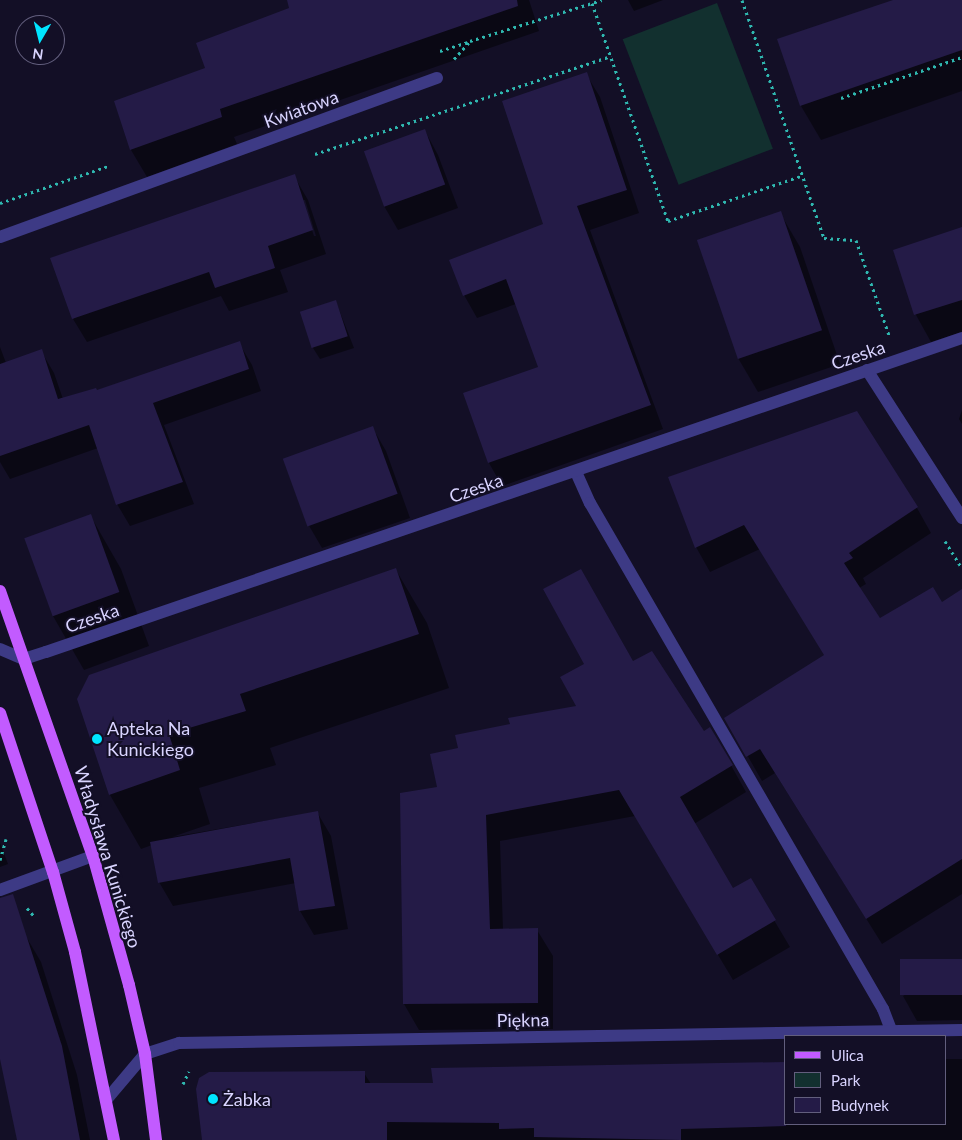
<!DOCTYPE html>
<html>
<head>
<meta charset="utf-8">
<style>
	body { margin:0 }
	#map { position:relative; width:962px; height:1140px; overflow:hidden; background:#130f26; font-family:Lato,sans-serif }
	div>[style] { position:absolute }
	.green>* { inset:0; background:#12302f; transform-origin:0 0 }
	.shadow>* { inset:0; background:#0007 }
	.building>* { inset:0; background:#241b47; transform-origin:0 0 }
	.path>* { height:3px; margin-top:-1.5px; transform-origin:0; background:repeating-linear-gradient(90deg,#2fb8b0 0 2.5px,transparent 0 6.5px) }
	.minor>* { height:12px; margin:-6px; padding:0 6px; transform-origin:6px; border-radius:6px; background:#3d3a85 }
	.major>* { height:12px; margin:-6px; padding:0 6px; transform-origin:6px; border-radius:6px; background:#c25bff }
	.dots>* { width:14px; height:14px; translate:-50% -50%; box-sizing:border-box; border:2px solid #130f26; border-radius:50% }
	span { translate:-50% -50%; white-space:nowrap; text-align:center; line-height:1.15; -webkit-text-stroke:4px #130f26; paint-order:stroke }
	.street-label { font-size:18px; color:#d9d4ff }
	.poi-label { font-size:18px; color:#d9d4ff }
	.left { translate:0 -50%; text-align:left }
	.legend { position:absolute; left:784px; top:1035px; width:162px; height:90px; box-sizing:border-box; background:#130f26; border:1px solid #625e7d; margin:0; padding:6px 9px; list-style:none; font-size:15px; color:#d9d4ff }
	.legend li { display:flex; align-items:center; gap:10px; height:25px }
	.legend b { width:25px; border:1px solid #625e7d }
	.north { position:absolute; left:15px; top:15px; width:50px; height:50px; box-sizing:border-box; background:#130f26; border:1px solid #625e7d; border-radius:50%; rotate:188deg; font-size:14px; font-weight:700; line-height:20px; text-align:center; color:#d9d4ff }
	.north::after { content:''; display:block; margin:auto; width:18px; height:22px; background:#00e5ff; clip-path:polygon(50% 0,100% 100%,50% 72%,0 100%) }
</style>
</head>
<body>
<div id="map">
	<div class="green">
		<i style="left:717px;top:3px;width:156px;height:101px;rotate:69deg"></i>
	</div>
	<div class="shadow">
		<i style="clip-path:polygon(293px 0,529px 0,539px 31px,234px 137px,237px 144px,147px 177px,131px 150px,115px 102px,207px 69px,291px 9px)"></i>
		<i style="clip-path:polygon(628px 0,663px 0,634px 11px)"></i>
		<i style="clip-path:polygon(896px 0,962px 0,962px 91px,821px 140px,801px 106px,779px 40px)"></i>
		<i style="clip-path:polygon(586px 74px,600px 97px,639px 213px,590px 230px,663px 429px,502px 486px,489px 463px,539px 367px,516px 304px,477px 318px,464px 295px,545px 225px)"></i>
		<i style="clip-path:polygon(425px 131px,438px 155px,458px 208px,398px 230px,384px 206px)"></i>
		<i style="clip-path:polygon(evenodd,294px 176px,308px 200px,326px 254px,280px 270px,288px 292px,229px 311px,221px 296px,87px 342px,73px 319px,294px 176px,302px 200px,305px 200px,316px 236px,314px 236px,302px 200px)"></i>
		<i style="clip-path:polygon(780px 213px,800px 247px,840px 364px,758px 392px,738px 358px)"></i>
		<i style="clip-path:polygon(962px 228px,962px 332px,931px 342px,916px 315px,894px 251px)"></i>
		<i style="clip-path:polygon(336px 302px,354px 348px,320px 359px,313px 348px)"></i>
		<i style="clip-path:polygon(239px 343px,252px 365px,261px 391px,164px 425px,194px 504px,130px 526px,117px 504px,98px 448px,10px 479px,0 462px,0 347px,6px 363px,41px 351px,54px 373px,63px 399px,97px 392px)"></i>
		<i style="clip-path:polygon(962px 410px,962px 424px,959px 419px)"></i>
		<i style="clip-path:polygon(372px 427px,386px 451px,410px 518px,322px 548px,308px 524px)"></i>
		<i style="clip-path:polygon(670px 477px,917px 508px,931px 533px,863px 578px,866px 584px,859px 588px,880px 619px,942px 603px,962px 607px,962px 894px,882px 944px,775px 773px,762px 781px,726px 718px,825px 655px,760px 549px,710px 572px,696px 547px)"></i>
		<i style="clip-path:polygon(90px 515px,121px 569px,149px 646px,84px 670px,53px 616px)"></i>
		<i style="clip-path:polygon(396px 570px,427px 623px,449px 688px,270px 748px,276px 765px,199px 788px,210px 824px,172px 837px,317px 812px,331px 836px,348px 929px,314px 935px,300px 911px,296px 883px,173px 906px,159px 882px,152px 845px,141px 849px,110px 795px,79px 699px)"></i>
		<i style="clip-path:polygon(633px 663px,703px 733px,710px 728px,746px 792px,694px 824px,733px 890px,750px 880px,790px 947px,733px 980px,635px 816px,500px 841px,503px 930px,537px 930px,553px 956px,553px 1029px,419px 1030px,404px 1004px,401px 794px,439px 788px,459px 749px,511px 725px,578px 706px)"></i>
		<i style="clip-path:polygon(0 843px,8px 864px,0 867px)"></i>
		<i style="clip-path:polygon(0 922px,24px 933px,41px 962px,77px 1075px,90px 1140px,18px 1140px,0 1034px)"></i>
		<i style="clip-path:polygon(962px 960px,962px 1020px,917px 1021px,903px 996px)"></i>
		<i style="clip-path:polygon(946px 1059px,962px 1059px,962px 1140px,202px 1140px,364px 1073px,371px 1084px,786px 1124px,946px 1124px)"></i>
	</div>
	<div class="building">
		<i style="clip-path:polygon(287px 0,517px 0,518px 6px,220px 109px,222px 117px,130px 150px,114px 101px,205px 68px,196px 43px,289px 8px)"></i>
		<i style="clip-path:polygon(893px 0,962px 0,962px 50px,800px 106px,777px 39px)"></i>
		<i style="clip-path:polygon(587px 72px,627px 190px,577px 206px,651px 405px,488px 463px,463px 393px,538px 367px,506px 279px,463px 296px,449px 260px,543px 224px,502px 101px)"></i>
		<i style="left:425px;top:129px;width:59px;height:65px;rotate:70deg"></i>
		<i style="clip-path:polygon(295px 174px,313px 230px,268px 246px,275px 268px,215px 288px,209px 272px,72px 319px,50px 258px)"></i>
		<i style="left:781px;top:211px;width:126px;height:89px;rotate:71deg"></i>
		<i style="clip-path:polygon(962px 227px,962px 300px,914px 315px,893px 250px)"></i>
		<i style="left:336px;top:300px;width:38px;height:38px;rotate:72deg"></i>
		<i style="clip-path:polygon(240px 341px,249px 369px,153px 403px,183px 482px,116px 505px,89px 425px,0 456px,0 364px,42px 349px,58px 399px,96px 388px,97px 390px)"></i>
		<i style="clip-path:polygon(857px 411px,918px 507px,849px 553px,853px 558px,844px 563px,880px 618px,933px 587px,942px 602px,962px 589px,962px 859px,866px 919px,760px 749px,746px 757px,724px 718px,824px 655px,744px 525px,695px 548px,668px 477px)"></i>
		<i style="left:373px;top:426px;width:72px;height:96px;rotate:70deg"></i>
		<i style="left:91px;top:514px;width:83px;height:71px;rotate:70deg"></i>
		<i style="clip-path:polygon(396px 568px,419px 634px,240px 694px,246px 711px,169px 734px,180px 770px,109px 795px,77px 699px,89px 675px)"></i>
		<i style="clip-path:polygon(581px 569px,633px 661px,652px 651px,704px 731px,710px 727px,733px 765px,680px 797px,733px 888px,751px 878px,776px 920px,717px 955px,619px 790px,486px 815px,490px 929px,538px 928px,538px 1003px,403px 1004px,400px 793px,437px 787px,430px 754px,458px 748px,455px 735px,510px 724px,508px 718px,576px 706px,560px 677px,584px 664px,543px 589px)"></i>
		<i style="clip-path:polygon(318px 811px,335px 906px,299px 911px,290px 858px,158px 883px,150px 842px)"></i>
		<i style="clip-path:polygon(13px 894px,62px 1046px,80px 1140px,17px 1140px,0 1059px,0 898px)"></i>
		<i style="left:962px;top:959px;width:36px;height:62px;rotate:90deg"></i>
		<i style="clip-path:polygon(786px 1062px,786px 1126px,681px 1129px,681px 1140px,534px 1137px,534px 1128px,499px 1129px,499px 1123px,387px 1122px,387px 1140px,202px 1140px,196px 1089px,199px 1078px,209px 1072px,365px 1071px,365px 1083px,433px 1083px,431px 1068px)"></i>
	</div>
	<div class="path">
		<i style="left:742px;top:0;width:252px;rotate:71deg"></i>
		<i style="left:824px;top:238px;width:32px;rotate:4deg"></i>
		<i style="left:856px;top:240px;width:101px;rotate:70.8deg"></i>
		<i style="left:592px;top:3px;width:231px;rotate:70.8deg"></i>
		<i style="left:668px;top:221px;width:140px;rotate:-18.7deg"></i>
		<i style="left:440px;top:51px;width:32px;rotate:-18deg"></i>
		<i style="left:454px;top:59px;width:24px;rotate:-48deg"></i>
		<i style="left:470px;top:41px;width:138px;rotate:-17.3deg"></i>
		<i style="left:841px;top:98px;width:128px;rotate:-18.7deg"></i>
		<i style="left:315px;top:154px;width:312px;rotate:-18.3deg"></i>
		<i style="left:0;top:203px;width:114px;rotate:-18.9deg"></i>
		<i style="left:945px;top:541px;width:32px;rotate:58deg"></i>
		<i style="left:0;top:860px;width:22px;rotate:-74deg"></i>
		<i style="left:27px;top:908px;width:11px;rotate:49deg"></i>
		<i style="left:183px;top:1084px;width:14px;rotate:-65deg"></i>
	</div>
	<div class="minor">
		<i style="left:0;top:237px;width:465px;rotate:-20deg"></i>
		<i style="left:867px;top:370px;width:176px;rotate:57.3deg"></i>
		<i style="left:576px;top:472px;width:34px;rotate:66deg"></i>
		<i style="left:590px;top:503px;width:585px;rotate:59.93deg"></i>
		<i style="left:883px;top:1009px;width:26px;rotate:69deg"></i>
		<i style="left:0;top:649px;width:26px;rotate:23deg"></i>
		<i style="left:24px;top:659px;width:23px;rotate:-18deg"></i>
		<i style="left:46px;top:652px;width:968px;rotate:-18.92deg"></i>
		<i style="left:0;top:890px;width:99px;rotate:-20.1deg"></i>
		<i style="left:107px;top:1099px;width:59px;rotate:-49.8deg"></i>
		<i style="left:145px;top:1054px;width:36px;rotate:-18deg"></i>
		<i style="left:179px;top:1043px;width:783px;rotate:-0.95deg"></i>
	</div>
	<div class="major">
		<i style="left:0;top:591px;width:281px;rotate:70.7deg"></i>
		<i style="left:93px;top:856px;width:134px;rotate:74.4deg"></i>
		<i style="left:129px;top:985px;width:71px;rotate:76.9deg"></i>
		<i style="left:145px;top:1054px;width:87px;rotate:82.7deg"></i>
		<i style="left:0;top:713px;width:168px;rotate:71.6deg"></i>
		<i style="left:53px;top:872px;width:83px;rotate:74.6deg"></i>
		<i style="left:75px;top:952px;width:192px;rotate:78.3deg"></i>
	</div>
	<div class="dots">
		<i style="left:97px;top:739px;background:#00e5ff"></i>
		<i style="left:213px;top:1099px;background:#00e5ff"></i>
	</div>
	<div class="street-label">
		<span style="left:301px;top:109px;rotate:-20deg">Kwiatowa</span>
		<span style="left:858px;top:355px;rotate:-19deg">Czeska</span>
		<span style="left:476px;top:488px;rotate:-19deg">Czeska</span>
		<span style="left:92px;top:618px;rotate:-19deg">Czeska</span>
		<span style="left:108px;top:857px;rotate:73deg">Władysława Kunickiego</span>
		<span style="left:523px;top:1020px;rotate:-1deg">Piękna</span>
	</div>
	<div class="poi-label">
		<span class="left" style="left:107px;top:739px">Apteka Na<br>Kunickiego</span>
		<span class="left" style="left:223px;top:1099px">Żabka</span>
	</div>
	<ul class="legend">
	<li><b style="height:6px;background:#c25bff"></b>Ulica</li>
	<li><b style="height:14px;background:#12302f"></b>Park</li>
	<li><b style="height:14px;background:#241b47"></b>Budynek</li>
	</ul>
	<div class="north">N</div>
</div>
</body>
</html>
